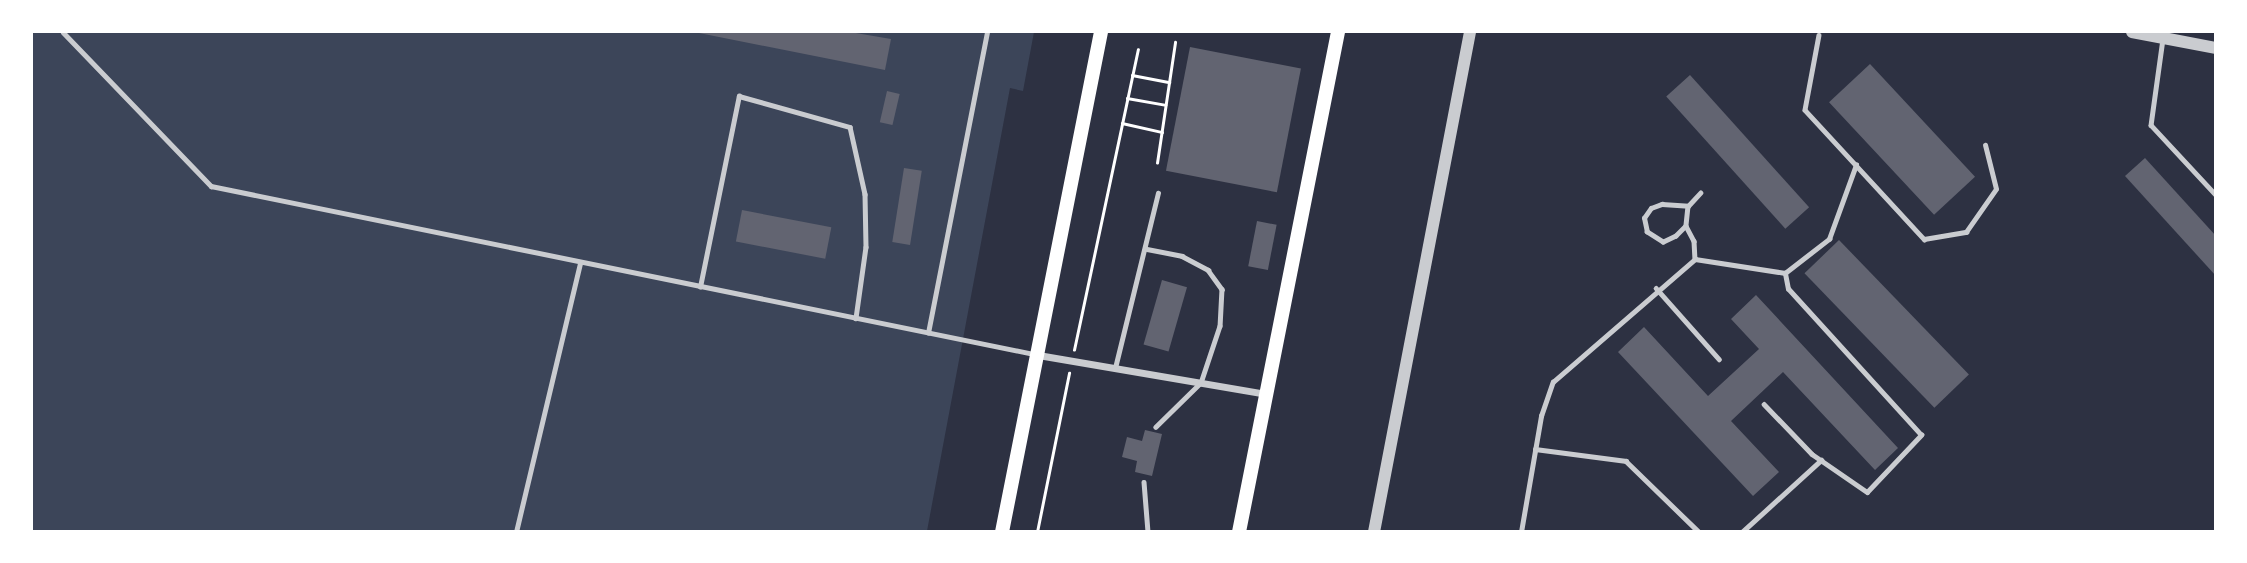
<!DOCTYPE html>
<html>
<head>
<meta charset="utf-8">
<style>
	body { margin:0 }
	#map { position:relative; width:2247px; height:563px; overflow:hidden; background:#2d3142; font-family:Overpass,sans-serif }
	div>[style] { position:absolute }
	.green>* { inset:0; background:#3c4559 }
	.building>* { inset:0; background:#626471; transform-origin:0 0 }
	.path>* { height:2.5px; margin:-1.25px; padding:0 1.25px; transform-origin:1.25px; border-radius:1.25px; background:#fff }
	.service>* { height:4.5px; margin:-2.25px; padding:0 2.25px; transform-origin:2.25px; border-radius:2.25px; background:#caccd0 }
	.minor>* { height:7px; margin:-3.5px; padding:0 3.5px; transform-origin:3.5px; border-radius:3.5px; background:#caccd0 }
	.tertiary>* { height:12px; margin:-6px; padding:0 6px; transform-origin:6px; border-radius:6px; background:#caccd0 }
	.secondary>* { height:14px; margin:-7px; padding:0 7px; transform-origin:7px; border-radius:7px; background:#fff }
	span { translate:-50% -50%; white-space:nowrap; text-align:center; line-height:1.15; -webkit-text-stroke:7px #fff; paint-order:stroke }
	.frame { position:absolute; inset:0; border:33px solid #fff; pointer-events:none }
</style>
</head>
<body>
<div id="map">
	<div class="green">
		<i style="clip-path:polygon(32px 32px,1034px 32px,1023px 91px,1010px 88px,927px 531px,32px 531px)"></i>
	</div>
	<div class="building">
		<i style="clip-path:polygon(694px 32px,850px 32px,891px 39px,885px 70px)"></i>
		<i style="left:1190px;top:47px;width:113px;height:126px;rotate:11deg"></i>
		<i style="left:1870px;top:64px;width:154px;height:56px;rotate:47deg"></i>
		<i style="left:1690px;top:75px;width:178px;height:32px;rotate:48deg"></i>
		<i style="left:887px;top:91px;width:13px;height:32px;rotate:13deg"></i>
		<i style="clip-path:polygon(2145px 158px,2216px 236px,2216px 276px,2125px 176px)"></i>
		<i style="left:904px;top:168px;width:18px;height:75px;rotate:9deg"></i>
		<i style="left:742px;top:210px;width:91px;height:32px;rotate:11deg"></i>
		<i style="left:1257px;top:221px;width:20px;height:46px;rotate:11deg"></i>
		<i style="left:1839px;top:240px;width:187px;height:48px;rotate:46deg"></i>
		<i style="left:1162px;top:280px;width:26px;height:67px;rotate:16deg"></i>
		<i style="clip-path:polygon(1756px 295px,1898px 448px,1875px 470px,1783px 372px,1731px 421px,1779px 472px,1753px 496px,1618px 352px,1644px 327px,1708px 396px,1759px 349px,1731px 319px)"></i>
		<i style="clip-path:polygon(1145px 430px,1162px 434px,1152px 476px,1135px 472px,1137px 461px,1122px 457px,1127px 437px,1142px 441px)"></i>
	</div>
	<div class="path">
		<i style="left:1132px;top:75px;width:38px;rotate:11deg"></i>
		<i style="left:1127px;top:98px;width:39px;rotate:10deg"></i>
		<i style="left:1122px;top:123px;width:41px;rotate:12.7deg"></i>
		<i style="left:1157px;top:163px;width:122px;rotate:-81.5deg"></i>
		<i style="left:1074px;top:350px;width:307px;rotate:-78deg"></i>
		<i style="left:1037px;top:532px;width:162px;rotate:-78.6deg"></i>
	</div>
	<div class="service">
		<i style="left:63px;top:32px;width:214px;rotate:46.1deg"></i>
		<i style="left:211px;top:186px;width:840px;rotate:11.54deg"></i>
		<i style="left:1819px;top:35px;width:76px;rotate:100.6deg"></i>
		<i style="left:1805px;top:110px;width:176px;rotate:47.3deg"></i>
		<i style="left:1924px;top:239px;width:43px;rotate:-9.5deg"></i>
		<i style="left:1966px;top:232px;width:52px;rotate:-55.1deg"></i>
		<i style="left:1996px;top:189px;width:45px;rotate:-104deg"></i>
		<i style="left:2163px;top:39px;width:87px;rotate:97.9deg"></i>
		<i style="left:2151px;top:125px;width:96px;rotate:47.1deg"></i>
		<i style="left:1688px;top:206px;width:20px;rotate:96deg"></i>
		<i style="left:1686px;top:226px;width:14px;rotate:135deg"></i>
		<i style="left:1676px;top:236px;width:14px;rotate:155deg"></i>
		<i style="left:1663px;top:242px;width:19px;rotate:-148deg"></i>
		<i style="left:1647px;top:232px;width:14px;rotate:-102deg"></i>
		<i style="left:1644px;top:218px;width:12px;rotate:-55deg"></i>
		<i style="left:1651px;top:208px;width:12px;rotate:-20deg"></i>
		<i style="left:1662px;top:204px;width:26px;rotate:4deg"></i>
		<i style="left:1688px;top:206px;width:18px;rotate:-47deg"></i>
		<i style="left:1686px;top:226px;width:17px;rotate:62deg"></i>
		<i style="left:1694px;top:241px;width:18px;rotate:87deg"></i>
		<i style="left:1695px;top:259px;width:91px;rotate:8.8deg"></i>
		<i style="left:1785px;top:273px;width:56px;rotate:-37.7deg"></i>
		<i style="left:1829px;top:239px;width:79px;rotate:-70deg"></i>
		<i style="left:1147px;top:249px;width:36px;rotate:11deg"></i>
		<i style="left:1182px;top:256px;width:30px;rotate:28deg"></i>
		<i style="left:1208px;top:270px;width:24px;rotate:54deg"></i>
		<i style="left:1222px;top:289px;width:37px;rotate:93deg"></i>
		<i style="left:1220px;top:326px;width:60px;rotate:108.4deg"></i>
		<i style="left:1201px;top:383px;width:63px;rotate:135.6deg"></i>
		<i style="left:700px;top:287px;width:195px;rotate:-78.5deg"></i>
		<i style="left:739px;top:96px;width:115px;rotate:15.6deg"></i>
		<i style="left:850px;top:127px;width:69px;rotate:77.4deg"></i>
		<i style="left:865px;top:194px;width:53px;rotate:88.9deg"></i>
		<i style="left:866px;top:247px;width:72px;rotate:98deg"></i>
		<i style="left:1656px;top:288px;width:95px;rotate:48.4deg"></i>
		<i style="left:928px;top:333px;width:307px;rotate:-78.9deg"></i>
		<i style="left:1115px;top:368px;width:180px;rotate:-76.2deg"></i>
		<i style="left:1764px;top:404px;width:69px;rotate:46.2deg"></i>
		<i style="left:1812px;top:454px;width:67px;rotate:34.6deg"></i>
		<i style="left:1867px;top:492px;width:79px;rotate:-46.5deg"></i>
		<i style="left:1921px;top:435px;width:197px;rotate:-132.3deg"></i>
		<i style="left:1788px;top:289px;width:16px;rotate:-101deg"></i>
		<i style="left:1535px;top:449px;width:92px;rotate:7.5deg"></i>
		<i style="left:1626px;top:461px;width:102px;rotate:44.2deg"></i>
		<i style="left:1144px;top:482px;width:50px;rotate:85.4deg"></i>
		<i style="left:516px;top:532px;width:277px;rotate:-76.6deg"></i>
		<i style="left:1521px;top:532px;width:118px;rotate:-80.2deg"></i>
		<i style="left:1541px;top:416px;width:36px;rotate:-71deg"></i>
		<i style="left:1553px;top:382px;width:188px;rotate:-40.9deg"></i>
		<i style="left:1742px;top:532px;width:107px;rotate:-42.3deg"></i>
	</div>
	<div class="minor">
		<i style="left:1038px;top:355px;width:231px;rotate:9.7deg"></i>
	</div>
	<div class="tertiary">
		<i style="left:2132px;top:32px;width:86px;rotate:10.8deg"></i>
		<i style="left:1374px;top:532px;width:509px;rotate:-79.13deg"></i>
	</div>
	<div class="secondary">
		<i style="left:1002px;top:532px;width:510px;rotate:-78.8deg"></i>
		<i style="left:1239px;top:532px;width:510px;rotate:-78.8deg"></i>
	</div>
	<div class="frame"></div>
</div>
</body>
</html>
